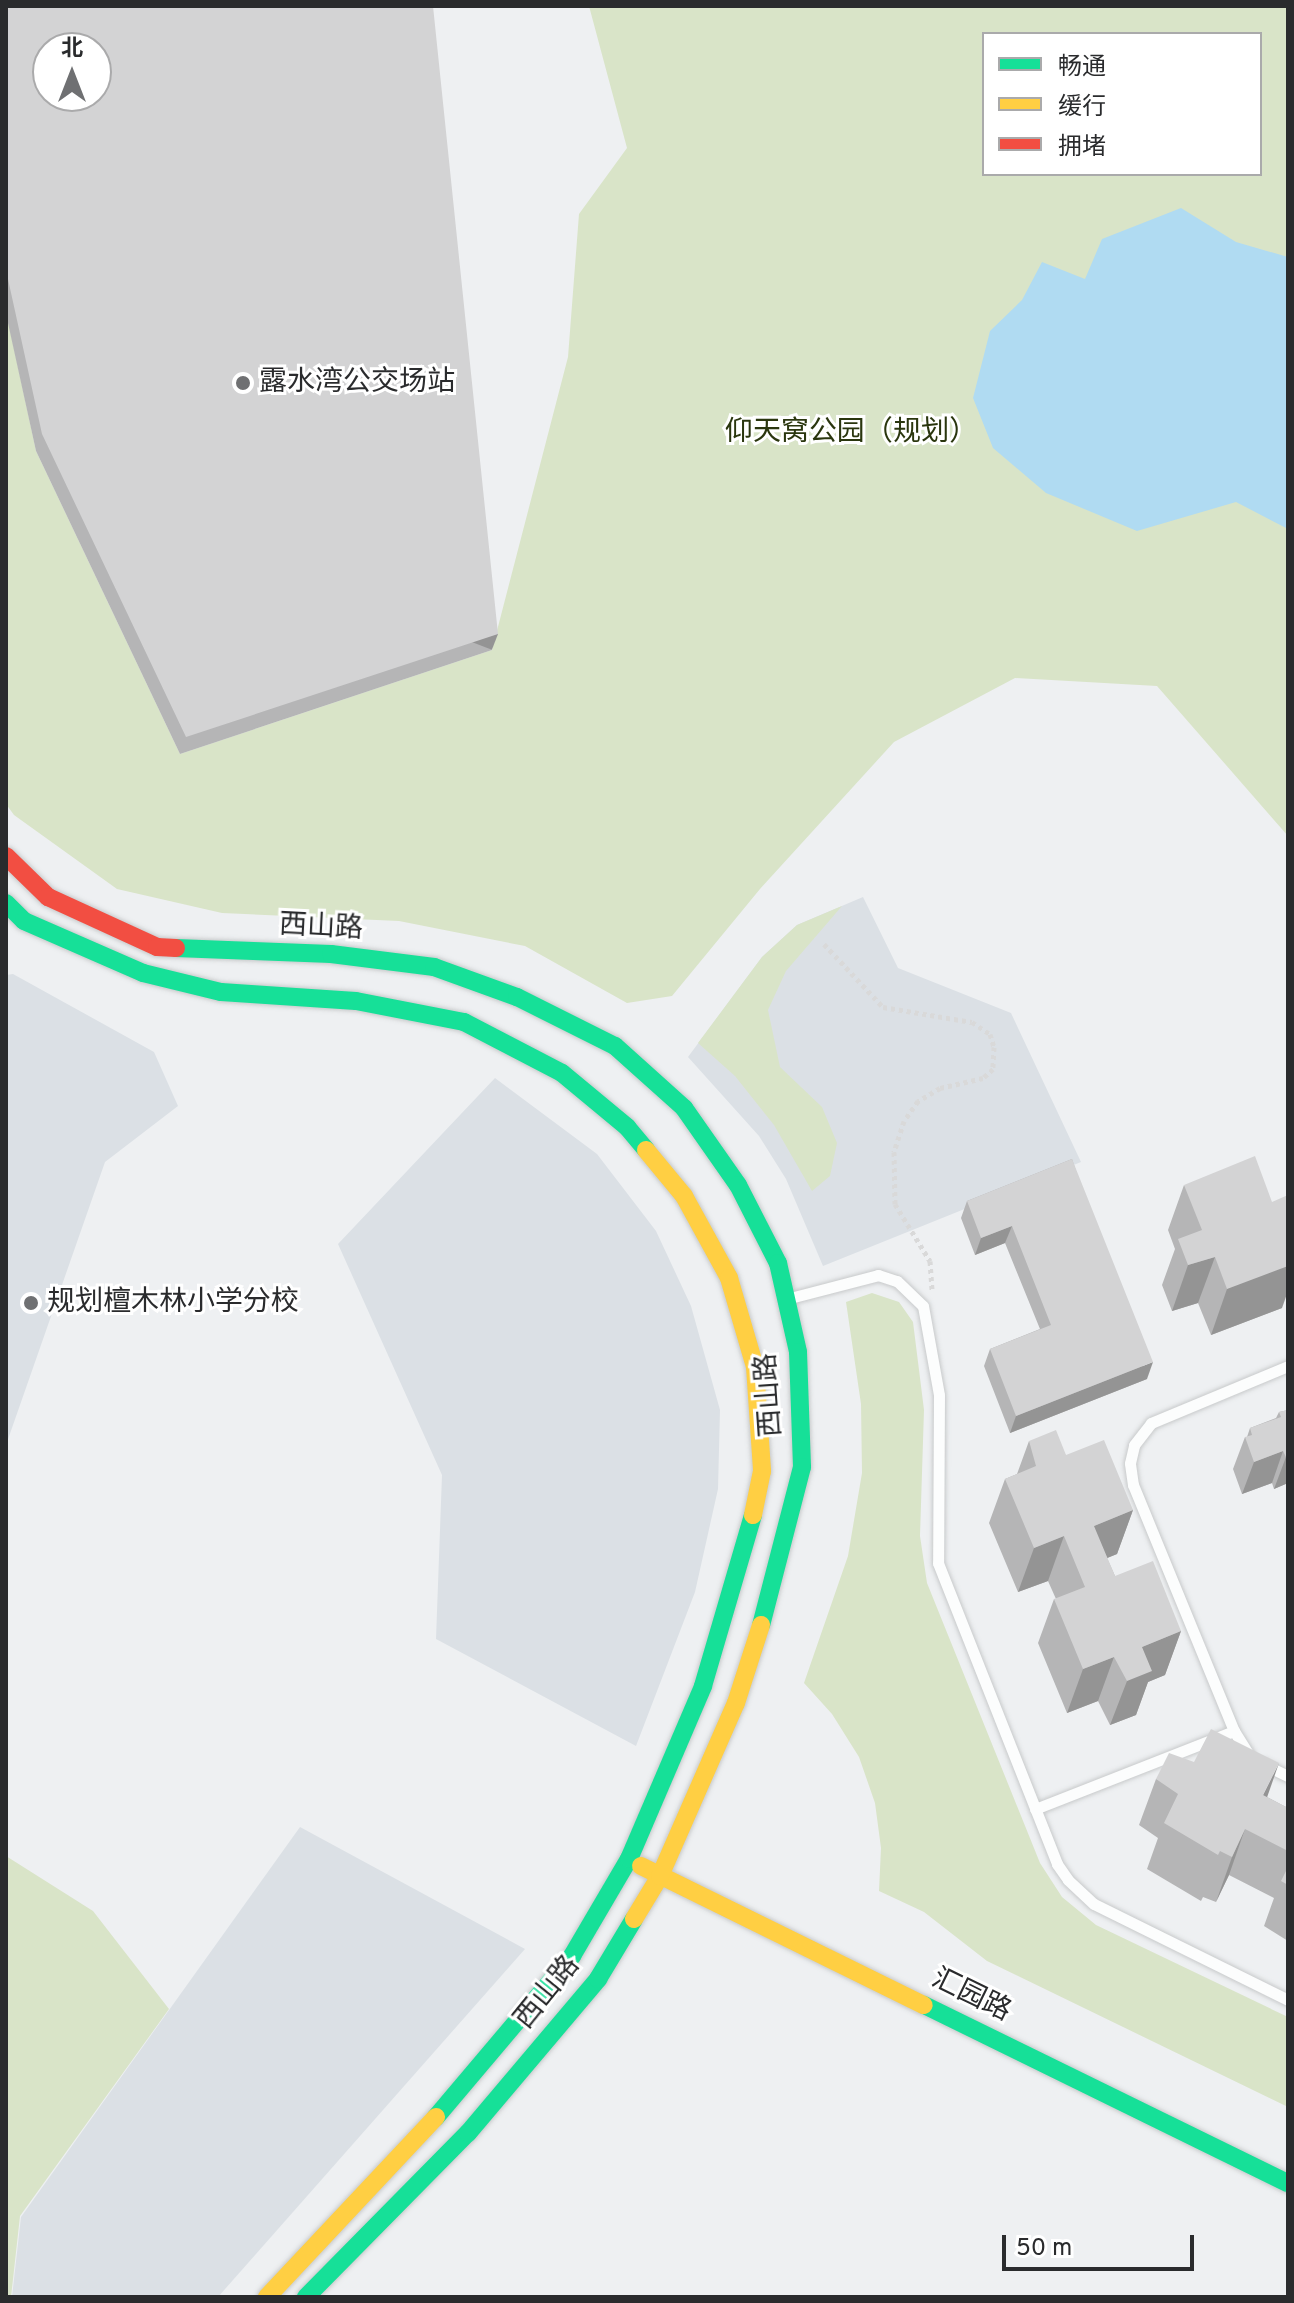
<!DOCTYPE html>
<html>
<head>
<meta charset="utf-8">
<style>
	body { margin:0 }
	#map { position:relative; width:1294px; height:2303px; overflow:hidden; background:#eef0f2; font-family:Overpass,"Noto Sans SC",sans-serif }
	div>[style] { position:absolute }
	.built>* { inset:0; background:#dbe0e5 }
	.green>* { inset:0; background:#d9e4c8 }
	.water>* { inset:0; background:#b0dbf2 }
	.path>* { height:5px; margin-top:-2.5px; transform-origin:0; background:repeating-linear-gradient(90deg,#d9d9d9 0 4px,transparent 0 8px) }
	.roads { filter:drop-shadow(0 0 2px #c8cacb) drop-shadow(0 0 2px #c8cacb) }
	.lane>* { height:11px; margin:-5.5px; padding:0 5.5px; transform-origin:5.5px; border-radius:5.5px; background:#fcfdfd }
	.fast>* { height:18px; margin:-9px; padding:0 9px; transform-origin:9px; border-radius:9px; background:#16e098 }
	.slow>* { height:18px; margin:-9px; padding:0 9px; transform-origin:9px; border-radius:9px; background:#ffcf43 }
	.jam>* { height:18px; margin:-9px; padding:0 9px; transform-origin:9px; border-radius:9px; background:#f24e42 }
	.wall>* { inset:0; background:#b5b5b6 }
	.shaded-wall>* { inset:0; background:#949494; transform-origin:0 0 }
	.building>* { inset:0; background:#d3d3d4 }
	.dots>* { width:22px; height:22px; translate:-50% -50%; box-sizing:border-box; border:4px solid #fff; border-radius:50% }
	span { translate:-50% -50%; white-space:nowrap; text-align:center; line-height:1.15; -webkit-text-stroke:6px #fff; paint-order:stroke }
	.poi-label { font-size:28px; color:#2a2b2d }
	.left { translate:0 -50%; text-align:left }
	.park-label { font-size:28px; color:#2a360e }
	.street-label { font-size:28px; color:#2a2b2d }
	.frame { position:absolute; inset:0; border:8px solid #2a2b2d; pointer-events:none }
	.legend { position:absolute; left:982px; top:32px; width:280px; height:144px; box-sizing:border-box; background:#fff; border:2px solid #aaaaab; margin:0; padding:10px 14px; list-style:none; font-size:24px; color:#2a2b2d }
	.legend li { display:flex; align-items:center; gap:16px; height:40px }
	.legend b { width:40px; border:2px solid #aaaaab }
	.north { position:absolute; left:32px; top:32px; width:80px; height:80px; box-sizing:border-box; background:#fff; border:2px solid #aaaaab; border-radius:50%; rotate:0deg; font-size:22px; font-weight:700; line-height:32px; text-align:center; color:#2a2b2d }
	.north::after { content:''; display:block; margin:auto; width:28px; height:36px; background:#6f7072; clip-path:polygon(50% 0,100% 100%,50% 72%,0 100%) }
	.scale { position:absolute; left:1002px; top:2235px; width:192px; height:36px; box-sizing:border-box; border:4px solid #2a2b2d; border-top:0; padding-left:10px; font-size:24px; line-height:28px; white-space:nowrap; color:#2a2b2d; -webkit-text-stroke:6px #fff; paint-order:stroke }
</style>
</head>
<body>
<div id="map">
	<div class="built">
		<i style="clip-path:polygon(863px 897px,898px 968px,1011px 1013px,1081px 1162px,823px 1266px,786px 1179px,759px 1136px,688px 1057px,762px 957px,797px 925px)"></i>
		<i style="clip-path:polygon(13px 974px,154px 1052px,178px 1106px,105px 1162px,6px 1445px,6px 975px)"></i>
		<i style="clip-path:polygon(495px 1078px,597px 1154px,656px 1231px,691px 1306px,720px 1410px,718px 1489px,695px 1592px,636px 1746px,436px 1639px,442px 1475px,338px 1244px)"></i>
		<i style="clip-path:polygon(300px 1827px,525px 1949px,218px 2297px,12px 2297px,21px 2217px)"></i>
	</div>
	<div class="green">
		<i style="clip-path:polygon(evenodd,589px 6px,1288px 6px,1288px 836px,1157px 686px,1015px 678px,894px 742px,760px 889px,672px 996px,627px 1003px,525px 946px,399px 921px,222px 913px,117px 889px,14px 815px,6px 804px,6px 311px,36px 451px,180px 754px,492px 650px,568px 357px,579px 214px,627px 148px,589px 6px,984px 34px,1260px 34px,1260px 174px,984px 174px,984px 34px)"></i>
		<i style="clip-path:polygon(842px 906px,786px 971px,768px 1010px,780px 1067px,822px 1107px,837px 1143px,830px 1176px,812px 1191px,774px 1125px,735px 1076px,698px 1043px,762px 957px,797px 925px)"></i>
		<i style="clip-path:polygon(872px 1293px,899px 1302px,913px 1322px,924px 1410px,920px 1536px,927px 1583px,1040px 1863px,1062px 1897px,1096px 1925px,1288px 2017px,1288px 2107px,987px 1961px,924px 1912px,879px 1891px,881px 1848px,875px 1803px,859px 1757px,832px 1714px,804px 1683px,848px 1556px,862px 1473px,861px 1404px,846px 1302px)"></i>
		<i style="clip-path:polygon(6px 1856px,93px 1911px,169px 2009px,20px 2216px,11px 2297px,6px 2297px)"></i>
	</div>
	<div class="water">
		<i style="clip-path:polygon(1181px 208px,1236px 242px,1288px 257px,1288px 529px,1236px 502px,1137px 531px,1046px 493px,993px 448px,973px 398px,990px 331px,1022px 300px,1042px 262px,1085px 279px,1102px 239px)"></i>
	</div>
	<div class="path">
		<i style="left:824px;top:944px;width:86px;rotate:46.9deg"></i>
		<i style="left:883px;top:1007px;width:90px;rotate:9.6deg"></i>
		<i style="left:972px;top:1022px;width:22px;rotate:34deg"></i>
		<i style="left:990px;top:1034px;width:14px;rotate:73deg"></i>
		<i style="left:994px;top:1047px;width:22px;rotate:93deg"></i>
		<i style="left:993px;top:1069px;width:13px;rotate:138deg"></i>
		<i style="left:983px;top:1078px;width:44px;rotate:166.9deg"></i>
		<i style="left:940px;top:1088px;width:26px;rotate:149deg"></i>
		<i style="left:918px;top:1101px;width:24px;rotate:125deg"></i>
		<i style="left:904px;top:1121px;width:33px;rotate:108deg"></i>
		<i style="left:894px;top:1152px;width:52px;rotate:88.9deg"></i>
		<i style="left:895px;top:1204px;width:67px;rotate:58.4deg"></i>
		<i style="left:930px;top:1261px;width:30px;rotate:86deg"></i>
	</div>
	<div class="roads">
		<div class="lane">
			<i style="left:790px;top:1298px;width:91px;rotate:-14.6deg"></i>
			<i style="left:878px;top:1275px;width:20px;rotate:18deg"></i>
			<i style="left:897px;top:1281px;width:36px;rotate:44deg"></i>
			<i style="left:923px;top:1306px;width:90px;rotate:79.8deg"></i>
			<i style="left:939px;top:1395px;width:168px;rotate:90.3deg"></i>
			<i style="left:938px;top:1563px;width:324px;rotate:68.4deg"></i>
			<i style="left:1057px;top:1864px;width:19px;rotate:55deg"></i>
			<i style="left:1068px;top:1880px;width:35px;rotate:43deg"></i>
			<i style="left:1094px;top:1904px;width:216px;rotate:26.3deg"></i>
			<i style="left:1249px;top:1755px;width:28px;rotate:-122deg"></i>
			<i style="left:1234px;top:1731px;width:266px;rotate:-112.3deg"></i>
			<i style="left:1133px;top:1485px;width:22px;rotate:-98deg"></i>
			<i style="left:1130px;top:1463px;width:18px;rotate:-77deg"></i>
			<i style="left:1134px;top:1445px;width:28px;rotate:-52deg"></i>
			<i style="left:1151px;top:1423px;width:148px;rotate:-22.6deg"></i>
			<i style="left:1263px;top:1764px;width:28px;rotate:26deg"></i>
			<i style="left:1035px;top:1809px;width:214px;rotate:-21.4deg"></i>
		</div>
		<div class="fast">
			<i style="left:6px;top:903px;width:25px;rotate:45deg"></i>
			<i style="left:24px;top:921px;width:130px;rotate:23.6deg"></i>
			<i style="left:143px;top:973px;width:80px;rotate:13.7deg"></i>
			<i style="left:221px;top:992px;width:135px;rotate:3.8deg"></i>
			<i style="left:356px;top:1001px;width:110px;rotate:11deg"></i>
			<i style="left:464px;top:1022px;width:110px;rotate:27.5deg"></i>
			<i style="left:562px;top:1073px;width:85px;rotate:39.7deg"></i>
			<i style="left:627px;top:1127px;width:30px;rotate:50deg"></i>
			<i style="left:176px;top:948px;width:155px;rotate:2.2deg"></i>
			<i style="left:331px;top:954px;width:104px;rotate:7.2deg"></i>
			<i style="left:434px;top:967px;width:88px;rotate:19.9deg"></i>
			<i style="left:517px;top:997px;width:110px;rotate:26.6deg"></i>
			<i style="left:615px;top:1046px;width:93px;rotate:41.9deg"></i>
			<i style="left:684px;top:1108px;width:94px;rotate:55deg"></i>
			<i style="left:738px;top:1185px;width:88px;rotate:62.9deg"></i>
			<i style="left:778px;top:1263px;width:91px;rotate:77.3deg"></i>
			<i style="left:798px;top:1352px;width:115px;rotate:88deg"></i>
			<i style="left:802px;top:1467px;width:163px;rotate:104.5deg"></i>
			<i style="left:924px;top:2005px;width:405px;rotate:26.1deg"></i>
			<i style="left:436px;top:2117px;width:211px;rotate:-49.8deg"></i>
			<i style="left:572px;top:1956px;width:113px;rotate:-59.6deg"></i>
			<i style="left:629px;top:1859px;width:188px;rotate:-66.8deg"></i>
			<i style="left:703px;top:1686px;width:178px;rotate:-73.7deg"></i>
			<i style="left:306px;top:2297px;width:231px;rotate:-45.4deg"></i>
			<i style="left:468px;top:2133px;width:202px;rotate:-49.8deg"></i>
			<i style="left:598px;top:1979px;width:70px;rotate:-59deg"></i>
		</div>
		<div class="slow">
			<i style="left:646px;top:1150px;width:60px;rotate:50.4deg"></i>
			<i style="left:684px;top:1196px;width:94px;rotate:61.2deg"></i>
			<i style="left:729px;top:1278px;width:93px;rotate:73.7deg"></i>
			<i style="left:755px;top:1367px;width:104px;rotate:86.1deg"></i>
			<i style="left:762px;top:1471px;width:45px;rotate:101.6deg"></i>
			<i style="left:641px;top:1866px;width:315px;rotate:26.2deg"></i>
			<i style="left:634px;top:1919px;width:50px;rotate:-58.8deg"></i>
			<i style="left:660px;top:1876px;width:189px;rotate:-66.3deg"></i>
			<i style="left:736px;top:1703px;width:82px;rotate:-72.2deg"></i>
			<i style="left:267px;top:2297px;width:247px;rotate:-46.8deg"></i>
		</div>
		<div class="jam">
			<i style="left:6px;top:856px;width:59px;rotate:44.3deg"></i>
			<i style="left:48px;top:897px;width:120px;rotate:24.6deg"></i>
			<i style="left:157px;top:947px;width:19px;rotate:3deg"></i>
		</div>
	</div>
	<div class="wall">
		<i style="clip-path:polygon(6px 6px,492px 650px,180px 754px,36px 451px,6px 314px)"></i>
		<i style="clip-path:polygon(1072px 1159px,1147px 1379px,1010px 1433px,984px 1366px,990px 1349px,1040px 1329px,1005px 1243px,975px 1255px,961px 1218px,967px 1201px)"></i>
		<i style="clip-path:polygon(1184px 1185px,1282px 1308px,1211px 1335px,1198px 1303px,1172px 1311px,1162px 1285px,1175px 1249px,1168px 1230px)"></i>
		<i style="clip-path:polygon(1288px 1410px,1288px 1483px,1274px 1489px,1272px 1483px,1242px 1494px,1233px 1469px,1245px 1437px,1247px 1437px,1250px 1428px,1276px 1418px,1279px 1412px)"></i>
		<i style="clip-path:polygon(1029px 1441px,1066px 1455px,1133px 1510px,1117px 1554px,1107px 1558px,1115px 1576px,1181px 1631px,1165px 1675px,1148px 1682px,1136px 1715px,1110px 1725px,1098px 1701px,1067px 1713px,1038px 1643px,1054px 1599px,1056px 1599px,1048px 1581px,1018px 1592px,989px 1523px,1005px 1479px,1017px 1474px)"></i>
		<i style="clip-path:polygon(1156px 1779px,1267px 1797px,1288px 1808px,1288px 1941px,1264px 1926px,1274px 1898px,1229px 1875px,1216px 1902px,1203px 1897px,1201px 1901px,1147px 1869px,1158px 1838px,1139px 1825px)"></i>
	</div>
	<div class="shaded-wall">
		<i style="left:498px;top:634px;width:17px;height:329px;rotate:111deg"></i>
		<i style="clip-path:polygon(1012px 1226px,1005px 1243px,975px 1255px,981px 1238px)"></i>
		<i style="clip-path:polygon(1288px 1229px,1288px 1291px,1282px 1308px,1211px 1335px,1227px 1289px)"></i>
		<i style="clip-path:polygon(1215px 1257px,1198px 1303px,1172px 1311px,1188px 1265px)"></i>
		<i style="clip-path:polygon(1153px 1362px,1147px 1379px,1010px 1433px,1016px 1416px)"></i>
		<i style="clip-path:polygon(1283px 1451px,1272px 1483px,1242px 1494px,1254px 1462px)"></i>
		<i style="clip-path:polygon(1288px 1456px,1288px 1483px,1274px 1489px,1286px 1457px)"></i>
		<i style="clip-path:polygon(1133px 1510px,1117px 1554px,1078px 1570px,1094px 1526px)"></i>
		<i style="clip-path:polygon(1064px 1536px,1048px 1581px,1018px 1592px,1034px 1548px)"></i>
		<i style="clip-path:polygon(1181px 1631px,1165px 1675px,1148px 1682px,1136px 1715px,1110px 1725px,1127px 1681px,1142px 1647px)"></i>
		<i style="clip-path:polygon(1114px 1657px,1098px 1701px,1067px 1713px,1083px 1669px)"></i>
		<i style="clip-path:polygon(1279px 1763px,1263px 1809px,1263px 1795px)"></i>
		<i style="clip-path:polygon(1245px 1829px,1229px 1875px,1216px 1902px,1232px 1857px)"></i>
	</div>
	<div class="building">
		<i style="clip-path:polygon(evenodd,6px 6px,433px 6px,498px 634px,186px 737px,42px 434px,6px 270px,6px 6px,48px 48px,96px 48px,96px 96px,48px 96px,48px 48px)"></i>
		<i style="clip-path:polygon(1255px 1156px,1272px 1202px,1288px 1195px,1288px 1229px,1286px 1231px,1288px 1235px,1288px 1266px,1227px 1289px,1215px 1257px,1188px 1265px,1178px 1239px,1202px 1230px,1184px 1185px)"></i>
		<i style="clip-path:polygon(1072px 1159px,1153px 1362px,1016px 1416px,990px 1349px,1051px 1325px,1012px 1226px,981px 1238px,967px 1201px)"></i>
		<i style="clip-path:polygon(1288px 1410px,1288px 1456px,1286px 1457px,1283px 1451px,1254px 1462px,1245px 1437px,1252px 1435px,1250px 1428px,1281px 1417px,1279px 1412px)"></i>
		<i style="clip-path:polygon(1056px 1430px,1066px 1455px,1104px 1440px,1133px 1510px,1094px 1526px,1115px 1576px,1153px 1561px,1181px 1631px,1142px 1647px,1152px 1671px,1127px 1681px,1114px 1657px,1083px 1669px,1054px 1599px,1085px 1587px,1064px 1536px,1034px 1548px,1005px 1479px,1036px 1466px,1029px 1441px)"></i>
		<i style="clip-path:polygon(1211px 1729px,1279px 1763px,1263px 1795px,1288px 1808px,1288px 1851px,1245px 1829px,1232px 1857px,1220px 1851px,1218px 1855px,1164px 1823px,1178px 1794px,1156px 1779px,1169px 1753px,1194px 1762px)"></i>
		<i style="clip-path:polygon(1288px 1867px,1288px 1885px,1281px 1881px)"></i>
	</div>
	<div class="dots">
		<i style="left:243px;top:383px;background:#6f7072"></i>
		<i style="left:31px;top:1303px;background:#6f7072"></i>
	</div>
	<div class="poi-label">
		<span class="left" style="left:259px;top:383px">露水湾公交场站</span>
		<span class="left" style="left:47px;top:1303px">规划檀木林小学分校</span>
	</div>
	<div class="park-label">
		<span style="left:851px;top:433px">仰天窝公园（规划）</span>
	</div>
	<div class="street-label">
		<span style="left:321px;top:928px;rotate:3deg">西山路</span>
		<span style="left:770px;top:1395px;rotate:-94deg">西山路</span>
		<span style="left:548px;top:1993px;rotate:-51deg">西山路</span>
		<span style="left:971px;top:1996px;rotate:26deg">汇园路</span>
	</div>
	<div class="frame"></div>
	<ul class="legend">
	<li><b style="height:10px;background:#16e098"></b>畅通</li>
	<li><b style="height:10px;background:#ffcf43"></b>缓行</li>
	<li><b style="height:10px;background:#f24e42"></b>拥堵</li>
	</ul>
	<div class="north">北</div>
	<div class="scale">50 m</div>
</div>
</body>
</html>
